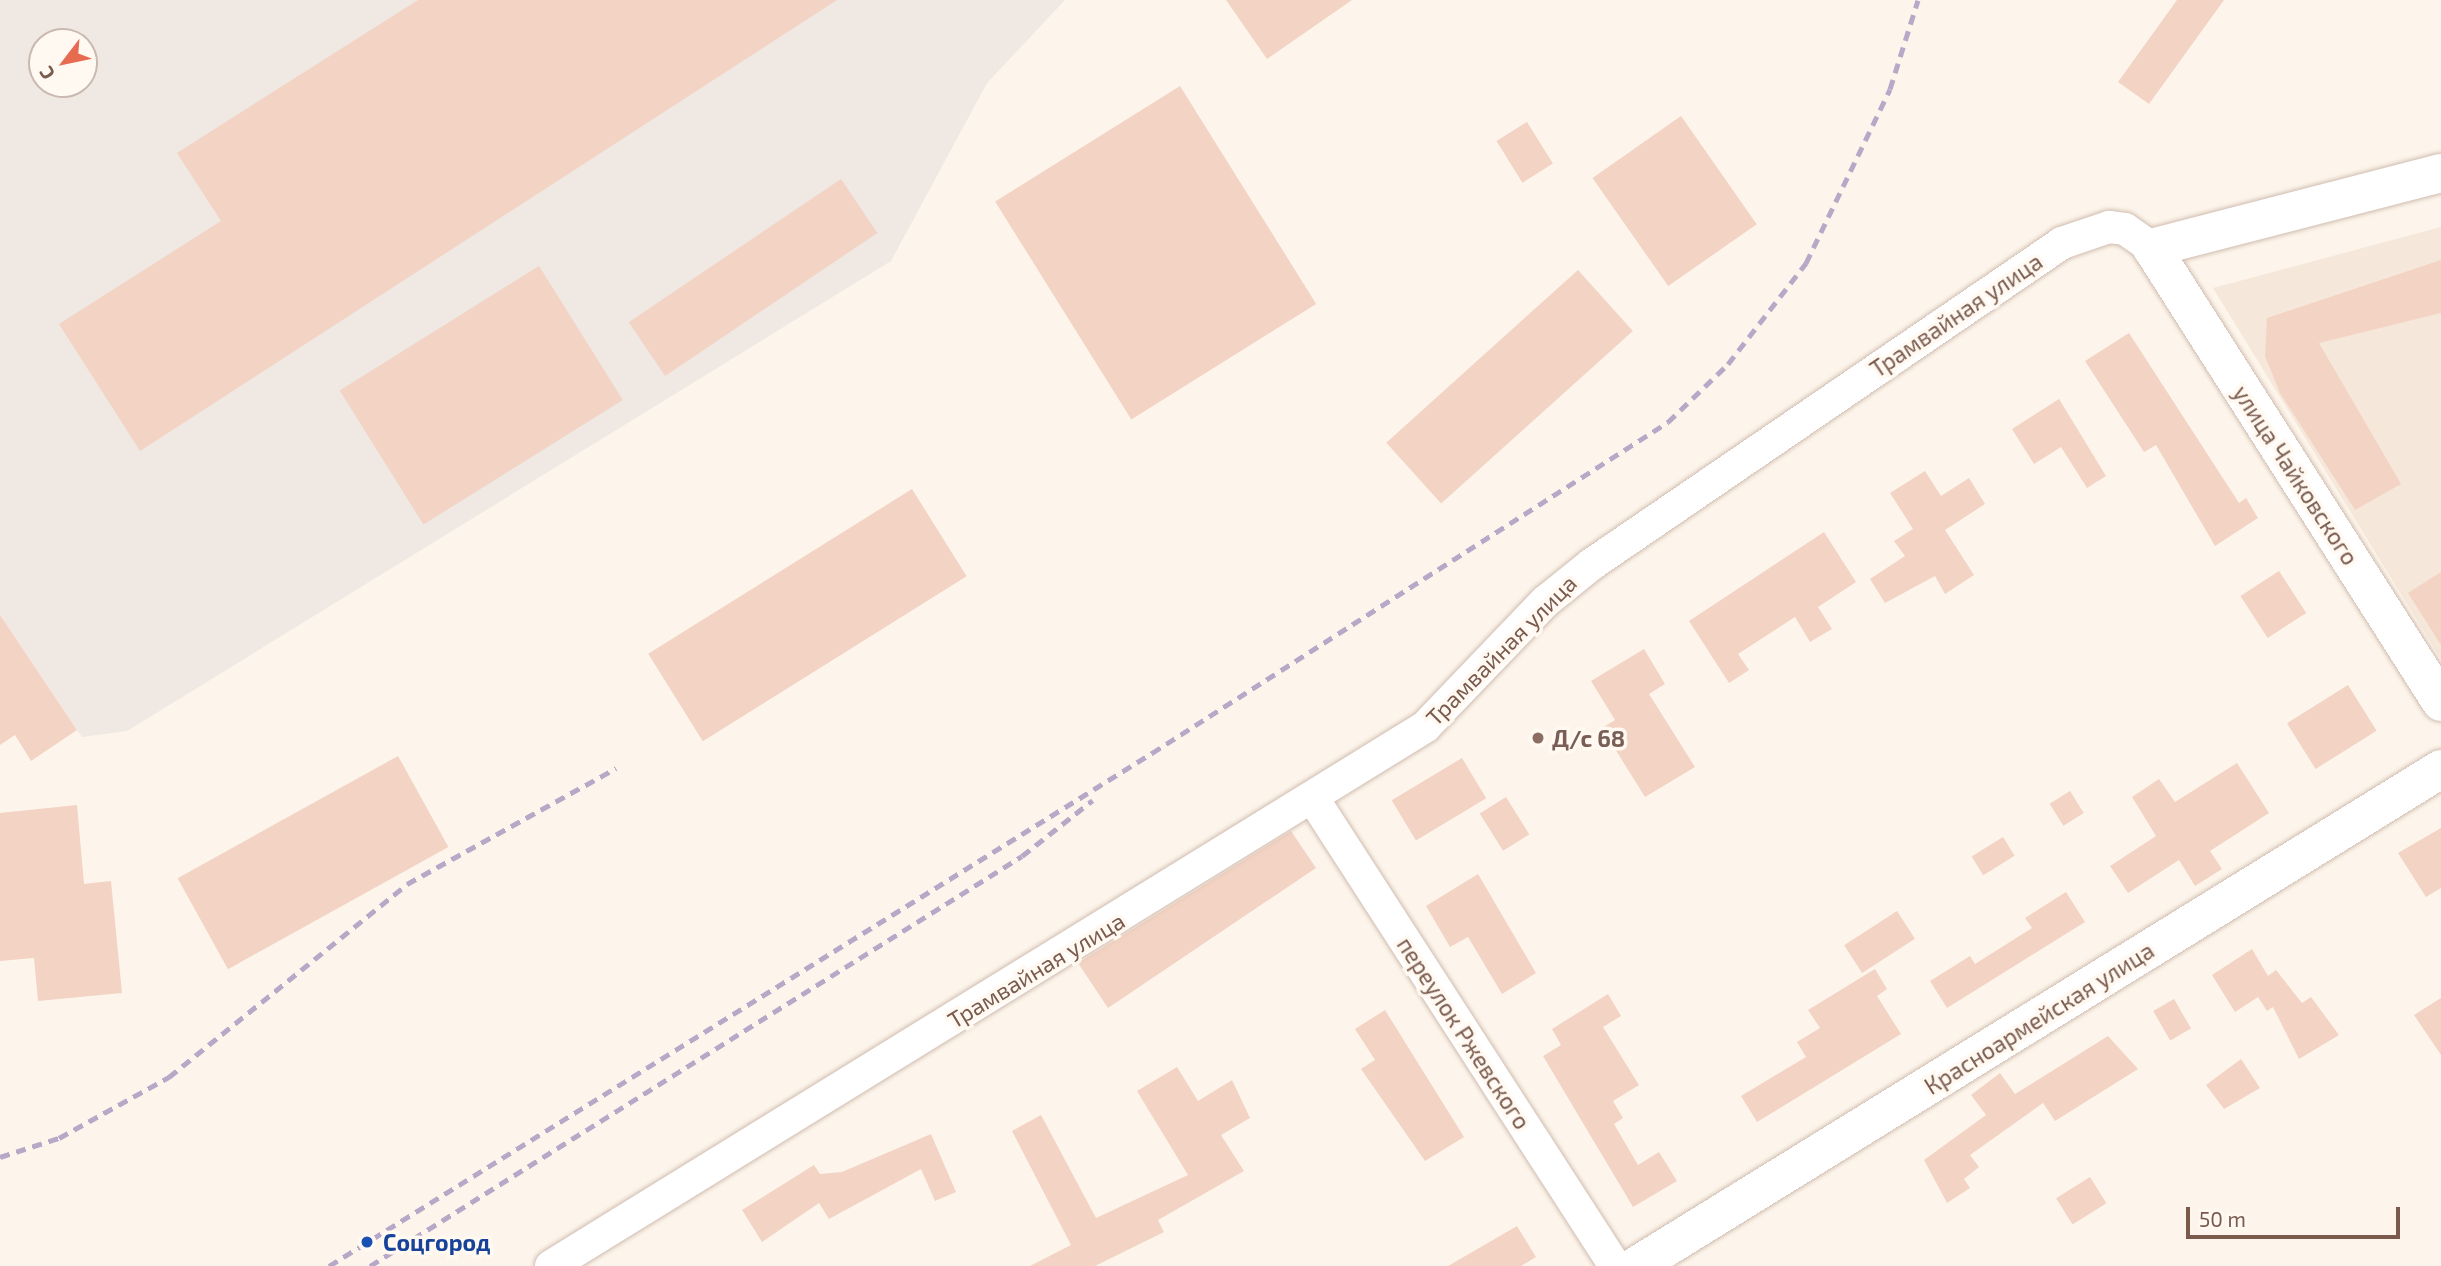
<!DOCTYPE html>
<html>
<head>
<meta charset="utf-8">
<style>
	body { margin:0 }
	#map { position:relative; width:2441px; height:1266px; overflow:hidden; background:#fdf5eb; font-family:"Exo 2",sans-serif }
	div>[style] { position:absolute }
	.residential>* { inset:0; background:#f5e7d9 }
	.industrial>* { inset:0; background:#efe8e3 }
	.building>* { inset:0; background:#f3d3c3; transform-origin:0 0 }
	.roads { filter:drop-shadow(0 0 2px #d0bcb0) drop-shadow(0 0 2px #d0bcb0) }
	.minor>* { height:32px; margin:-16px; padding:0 16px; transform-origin:16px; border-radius:16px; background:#fff }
	.tertiary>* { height:38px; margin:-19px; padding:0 19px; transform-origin:19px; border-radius:19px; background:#fff }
	.rail>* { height:5px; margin-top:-2.5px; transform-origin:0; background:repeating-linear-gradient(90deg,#b8a8c8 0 10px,transparent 0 17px) }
	.dots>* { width:19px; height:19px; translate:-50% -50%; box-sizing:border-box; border:4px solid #fff9f2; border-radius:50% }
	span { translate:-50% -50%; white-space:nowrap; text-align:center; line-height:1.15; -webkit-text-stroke:7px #fff9f2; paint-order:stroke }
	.street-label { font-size:23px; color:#795a4d }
	.education-label { font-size:23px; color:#785e54; font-weight:700 }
	.left { translate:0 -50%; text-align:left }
	.transit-label { font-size:23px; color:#164399; font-weight:700 }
	.north { position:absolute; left:28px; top:28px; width:70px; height:70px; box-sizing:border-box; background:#fff9f2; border:2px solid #c9b9b0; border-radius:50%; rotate:238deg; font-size:19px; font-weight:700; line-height:28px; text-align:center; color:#795a4d }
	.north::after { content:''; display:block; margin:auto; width:24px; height:32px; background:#e66b51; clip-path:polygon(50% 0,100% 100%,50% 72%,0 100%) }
	.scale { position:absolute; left:2186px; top:1207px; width:214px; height:32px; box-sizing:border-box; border:4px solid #795a4d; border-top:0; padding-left:9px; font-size:21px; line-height:24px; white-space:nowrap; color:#795a4d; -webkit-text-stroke:5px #fff9f2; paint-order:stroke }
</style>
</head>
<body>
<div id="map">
	<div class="residential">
		<i style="clip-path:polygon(2441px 227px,2441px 659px,2213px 288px)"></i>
	</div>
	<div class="industrial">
		<i style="clip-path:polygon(evenodd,0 0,1065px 0,987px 83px,891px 261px,127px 731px,82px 737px,0 615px,0 0,42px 42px,84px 42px,84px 84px,42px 84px,42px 42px)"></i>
	</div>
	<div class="building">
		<i style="clip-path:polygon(418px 0,837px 0,140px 451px,59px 324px,221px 221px,177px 153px)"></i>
		<i style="clip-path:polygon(1226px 0,1352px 0,1267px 59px)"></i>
		<i style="clip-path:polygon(2177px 0,2224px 0,2149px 104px,2118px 82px)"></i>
		<i style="left:1180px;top:86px;width:257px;height:218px;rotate:58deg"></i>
		<i style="left:1681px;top:116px;width:132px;height:108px;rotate:55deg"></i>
		<i style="left:1527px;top:122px;width:49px;height:36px;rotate:58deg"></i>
		<i style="left:841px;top:179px;width:65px;height:256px;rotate:56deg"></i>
		<i style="clip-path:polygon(2441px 260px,2441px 313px,2319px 343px,2401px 484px,2355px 510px,2280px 393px,2265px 356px,2267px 318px)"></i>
		<i style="left:539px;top:266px;width:158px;height:235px;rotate:58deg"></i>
		<i style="left:1578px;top:270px;width:82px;height:258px;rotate:48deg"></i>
		<i style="clip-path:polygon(2129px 333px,2239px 503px,2246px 498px,2258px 518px,2215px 546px,2156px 445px,2144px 452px,2085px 361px)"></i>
		<i style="clip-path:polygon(2059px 399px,2106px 476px,2087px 488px,2061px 447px,2034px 464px,2012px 429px)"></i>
		<i style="clip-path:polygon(1925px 471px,1941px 496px,1969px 478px,1985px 504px,1945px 530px,1974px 575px,1945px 594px,1935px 576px,1885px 603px,1870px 579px,1905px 556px,1894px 541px,1913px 529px,1890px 493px)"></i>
		<i style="left:912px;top:489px;width:103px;height:311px;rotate:58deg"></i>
		<i style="clip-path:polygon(1824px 532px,1856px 582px,1818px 607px,1832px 629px,1810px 642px,1795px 617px,1738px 654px,1749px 670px,1729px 683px,1689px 621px)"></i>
		<i style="left:2279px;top:571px;width:50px;height:46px;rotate:57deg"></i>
		<i style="clip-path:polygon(2441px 572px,2441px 645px,2408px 593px)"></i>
		<i style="clip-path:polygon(0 615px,77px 730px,31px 761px,15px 735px,0 745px)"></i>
		<i style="clip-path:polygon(1644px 649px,1665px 684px,1649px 694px,1695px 767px,1645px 797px,1602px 728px,1615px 720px,1591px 681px)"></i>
		<i style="left:2348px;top:685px;width:54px;height:72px;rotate:58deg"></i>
		<i style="left:398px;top:756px;width:104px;height:252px;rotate:61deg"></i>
		<i style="left:1462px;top:758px;width:47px;height:82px;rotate:59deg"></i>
		<i style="clip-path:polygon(2237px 763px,2269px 813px,2210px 851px,2222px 869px,2195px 886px,2179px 860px,2128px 893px,2110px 866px,2156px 836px,2132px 797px,2159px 779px,2175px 802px)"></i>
		<i style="left:2070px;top:791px;width:26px;height:24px;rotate:58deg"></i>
		<i style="left:1506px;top:797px;width:44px;height:31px;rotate:58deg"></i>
		<i style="clip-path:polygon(77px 805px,84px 884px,111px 881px,122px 993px,38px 1001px,34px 958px,0 961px,0 813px)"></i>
		<i style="clip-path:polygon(2441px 828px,2441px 888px,2426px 897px,2398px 853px)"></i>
		<i style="clip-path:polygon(1291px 831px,1316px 868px,1108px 1008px,1078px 963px)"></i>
		<i style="left:2003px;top:837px;width:22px;height:37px;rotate:58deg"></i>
		<i style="clip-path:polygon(1478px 874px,1536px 973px,1502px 994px,1468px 937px,1450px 947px,1426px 906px)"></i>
		<i style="clip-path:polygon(2066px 892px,2085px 922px,1947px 1008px,1930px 981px,1970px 956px,1975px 964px,2032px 928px,2025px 918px)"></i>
		<i style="left:1897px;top:911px;width:33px;height:63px;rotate:57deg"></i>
		<i style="clip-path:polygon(2252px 949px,2268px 976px,2276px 970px,2302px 1003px,2311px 997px,2339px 1035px,2299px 1059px,2273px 1007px,2267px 1011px,2258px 997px,2235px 1012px,2212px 975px)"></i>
		<i style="clip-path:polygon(1875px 969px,1887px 989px,1877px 996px,1901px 1034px,1757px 1122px,1741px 1096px,1806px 1057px,1797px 1042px,1820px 1028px,1808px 1010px)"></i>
		<i style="clip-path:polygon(1608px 994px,1621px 1016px,1603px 1027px,1639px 1085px,1613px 1101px,1623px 1118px,1614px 1124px,1638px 1165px,1659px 1152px,1677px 1181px,1633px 1207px,1543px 1056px,1561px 1045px,1552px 1029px)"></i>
		<i style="clip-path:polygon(2441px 998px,2441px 1055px,2414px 1015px)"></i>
		<i style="left:2174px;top:999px;width:34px;height:24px;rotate:60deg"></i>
		<i style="clip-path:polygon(1385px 1010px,1464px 1137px,1425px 1161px,1361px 1069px,1375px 1060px,1355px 1029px)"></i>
		<i style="clip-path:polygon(2108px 1036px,2138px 1069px,2055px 1121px,2043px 1103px,1970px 1155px,1979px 1167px,1964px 1179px,1970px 1188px,1947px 1203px,1924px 1160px,1986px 1115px,1971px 1095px,2000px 1073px,2015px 1094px)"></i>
		<i style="clip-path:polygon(2241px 1059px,2260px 1088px,2224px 1109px,2206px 1085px)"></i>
		<i style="clip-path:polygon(1177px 1067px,1198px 1101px,1232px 1080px,1250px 1118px,1221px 1135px,1244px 1171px,1158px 1220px,1164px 1232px,1095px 1266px,1030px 1266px,1071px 1245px,1012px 1131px,1041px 1115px,1096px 1218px,1188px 1175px,1137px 1091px)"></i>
		<i style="clip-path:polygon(931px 1134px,956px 1192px,935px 1201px,921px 1169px,829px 1219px,819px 1203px,762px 1242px,742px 1210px,814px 1165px,820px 1174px,842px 1172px)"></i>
		<i style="left:2090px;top:1177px;width:31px;height:40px;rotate:58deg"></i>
		<i style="clip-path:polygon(1517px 1226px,1536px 1257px,1521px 1266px,1448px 1266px)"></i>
	</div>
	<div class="roads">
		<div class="minor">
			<i style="left:1314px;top:800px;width:555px;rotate:57.14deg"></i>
			<i style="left:551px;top:1266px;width:1027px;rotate:-31.66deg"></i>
			<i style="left:1425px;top:727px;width:175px;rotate:-46.2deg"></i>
			<i style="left:1546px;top:601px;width:59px;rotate:-38.8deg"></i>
			<i style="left:1592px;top:564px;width:569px;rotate:-34.33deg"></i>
			<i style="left:2062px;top:243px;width:50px;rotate:-18.8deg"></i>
			<i style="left:2109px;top:227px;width:16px;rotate:7deg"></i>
			<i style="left:2125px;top:229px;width:33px;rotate:35deg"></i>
		</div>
		<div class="tertiary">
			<i style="left:2441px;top:173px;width:299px;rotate:165.5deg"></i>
			<i style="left:2152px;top:248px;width:538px;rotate:57.52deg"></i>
			<i style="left:1636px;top:1266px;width:946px;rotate:-31.69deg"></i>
		</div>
	</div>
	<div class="rail">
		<i style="left:0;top:1157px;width:62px;rotate:-17.9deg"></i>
		<i style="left:59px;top:1138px;width:126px;rotate:-29deg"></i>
		<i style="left:169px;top:1077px;width:306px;rotate:-39deg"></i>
		<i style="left:407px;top:884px;width:239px;rotate:-29deg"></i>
		<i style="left:329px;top:1266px;width:970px;rotate:-31.94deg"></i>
		<i style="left:1152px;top:753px;width:613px;rotate:-32.68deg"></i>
		<i style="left:1668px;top:422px;width:83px;rotate:-44deg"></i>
		<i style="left:1728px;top:364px;width:128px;rotate:-52.3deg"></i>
		<i style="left:1806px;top:263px;width:193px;rotate:-64.2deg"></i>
		<i style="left:1890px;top:89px;width:93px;rotate:-72.5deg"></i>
		<i style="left:370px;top:1266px;width:770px;rotate:-32.16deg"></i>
		<i style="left:1022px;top:856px;width:90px;rotate:-38.3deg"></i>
	</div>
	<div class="dots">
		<i style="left:1538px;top:738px;background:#8d6e63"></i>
		<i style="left:367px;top:1242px;background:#1a4fb4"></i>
	</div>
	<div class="street-label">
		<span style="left:1956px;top:315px;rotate:-34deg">Трамвайная улица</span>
		<span style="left:2296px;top:475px;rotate:57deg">улица Чайковского</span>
		<span style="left:1501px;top:650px;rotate:-45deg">Трамвайная улица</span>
		<span style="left:1036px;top:970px;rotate:-31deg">Трамвайная улица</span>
		<span style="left:2039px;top:1018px;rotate:-32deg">Красноармейская улица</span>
		<span style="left:1464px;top:1033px;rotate:57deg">переулок Ржевского</span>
	</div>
	<div class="education-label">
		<span class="left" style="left:1552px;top:738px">Д/с 68</span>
	</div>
	<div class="transit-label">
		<span class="left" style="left:383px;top:1242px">Соцгород</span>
	</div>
	<div class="north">С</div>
	<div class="scale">50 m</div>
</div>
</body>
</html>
